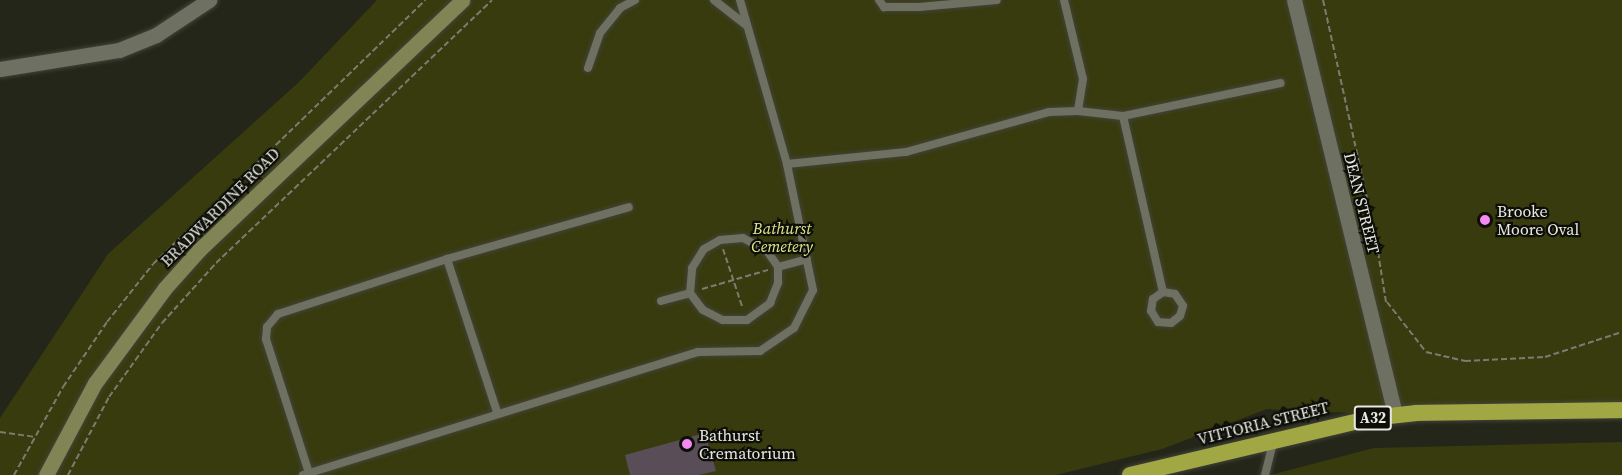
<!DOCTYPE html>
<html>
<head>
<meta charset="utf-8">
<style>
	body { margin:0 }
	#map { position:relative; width:1622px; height:475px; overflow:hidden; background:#242619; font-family:"Source Serif 4",serif }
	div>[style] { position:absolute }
	.green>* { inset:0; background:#383b0d }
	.building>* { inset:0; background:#594e58 }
	.path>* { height:2px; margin-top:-1px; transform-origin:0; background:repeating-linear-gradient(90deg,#7a7b71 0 6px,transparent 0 9px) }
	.roads { filter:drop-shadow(0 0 2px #424339) drop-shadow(0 0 2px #424339) }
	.service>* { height:8px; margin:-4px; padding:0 4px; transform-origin:4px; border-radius:4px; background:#6e7062 }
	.minor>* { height:15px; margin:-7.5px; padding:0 7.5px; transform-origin:7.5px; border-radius:7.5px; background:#6e7062 }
	.tertiary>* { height:15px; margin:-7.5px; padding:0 7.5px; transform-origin:7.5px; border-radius:7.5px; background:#6e7062 }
	.secondary>* { height:15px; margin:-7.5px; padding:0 7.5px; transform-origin:7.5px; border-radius:7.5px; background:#818556 }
	.trunk>* { height:16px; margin:-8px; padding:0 8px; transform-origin:8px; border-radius:8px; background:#a1a843 }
	.dots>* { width:16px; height:16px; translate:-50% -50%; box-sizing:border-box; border:3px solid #0e0e09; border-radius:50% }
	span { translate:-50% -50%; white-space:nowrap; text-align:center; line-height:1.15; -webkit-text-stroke:4.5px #0e0e09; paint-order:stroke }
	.shield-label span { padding:2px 4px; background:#0e0e09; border:2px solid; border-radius:4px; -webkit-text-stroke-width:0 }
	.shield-label { font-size:15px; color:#e7e8e0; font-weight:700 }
	.street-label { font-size:16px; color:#e7e8e0 }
	.poi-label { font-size:16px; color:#e7e8e0 }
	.left { translate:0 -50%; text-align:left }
	.park-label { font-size:16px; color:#e1e98b; font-style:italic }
</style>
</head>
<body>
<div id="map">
	<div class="green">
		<i style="clip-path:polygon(377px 0,1622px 0,1622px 411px,1395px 415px,1267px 409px,1162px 449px,1056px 475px,0 475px,0 418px,108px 254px,299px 82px)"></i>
		<i style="clip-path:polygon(1622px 442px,1622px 475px,1270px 475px,1374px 448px)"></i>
	</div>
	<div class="building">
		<i style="clip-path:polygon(705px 433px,716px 471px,699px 475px,630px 475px,625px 455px)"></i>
	</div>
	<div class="path">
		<i style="left:1323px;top:0;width:240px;rotate:77.5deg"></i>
		<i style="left:1375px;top:234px;width:69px;rotate:80.8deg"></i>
		<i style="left:723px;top:249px;width:63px;rotate:71.6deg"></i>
		<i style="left:702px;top:289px;width:69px;rotate:-16.1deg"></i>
		<i style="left:1387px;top:302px;width:63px;rotate:52deg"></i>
		<i style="left:1426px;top:352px;width:40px;rotate:13deg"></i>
		<i style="left:1465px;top:361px;width:80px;rotate:-2.9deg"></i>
		<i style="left:1545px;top:357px;width:81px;rotate:-18deg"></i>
		<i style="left:0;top:432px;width:35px;rotate:8deg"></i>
		<i style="left:14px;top:475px;width:101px;rotate:-60.9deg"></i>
		<i style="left:63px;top:387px;width:78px;rotate:-55.9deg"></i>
		<i style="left:107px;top:322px;width:74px;rotate:-51.6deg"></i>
		<i style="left:153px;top:264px;width:379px;rotate:-44.1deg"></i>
		<i style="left:68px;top:475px;width:88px;rotate:-62.3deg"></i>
		<i style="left:109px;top:397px;width:91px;rotate:-54.4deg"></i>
		<i style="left:162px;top:323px;width:81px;rotate:-48deg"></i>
		<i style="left:216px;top:263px;width:381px;rotate:-43.6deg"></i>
	</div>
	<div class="roads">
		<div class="service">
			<i style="left:714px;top:0;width:41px;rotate:38deg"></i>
			<i style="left:879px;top:0;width:9px;rotate:54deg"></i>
			<i style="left:884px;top:7px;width:35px"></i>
			<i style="left:919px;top:7px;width:78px;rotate:-5.1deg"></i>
			<i style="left:1064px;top:0;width:81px;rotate:76.5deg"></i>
			<i style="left:1083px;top:79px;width:32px;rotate:99deg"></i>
			<i style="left:588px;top:68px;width:37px;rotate:-71deg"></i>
			<i style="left:600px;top:33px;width:32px;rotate:-51deg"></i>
			<i style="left:620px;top:8px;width:17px;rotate:-28deg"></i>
			<i style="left:1123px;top:116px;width:180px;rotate:77.2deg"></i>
			<i style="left:1163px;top:292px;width:12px;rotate:9deg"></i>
			<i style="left:1175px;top:294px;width:14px;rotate:56deg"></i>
			<i style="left:1183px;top:306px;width:10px;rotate:107deg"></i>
			<i style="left:1180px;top:316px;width:11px;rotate:142deg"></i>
			<i style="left:1171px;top:323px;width:13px;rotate:-176deg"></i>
			<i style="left:1158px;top:322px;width:13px;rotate:-122deg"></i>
			<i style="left:1151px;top:311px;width:12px;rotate:-81deg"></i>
			<i style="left:1153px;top:299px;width:12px;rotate:-35deg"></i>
			<i style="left:787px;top:164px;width:120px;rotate:-5.8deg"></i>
			<i style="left:906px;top:152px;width:148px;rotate:-15.6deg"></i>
			<i style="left:1049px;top:112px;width:29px;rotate:-2deg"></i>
			<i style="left:1078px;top:111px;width:45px;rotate:6.3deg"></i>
			<i style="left:1123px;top:116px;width:161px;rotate:-11.8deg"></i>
			<i style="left:447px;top:259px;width:161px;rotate:71.9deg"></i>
			<i style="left:690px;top:293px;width:25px;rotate:-85deg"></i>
			<i style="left:692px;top:268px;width:22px;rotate:-58deg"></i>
			<i style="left:704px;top:249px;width:18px;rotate:-29deg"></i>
			<i style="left:720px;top:240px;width:23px;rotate:-5deg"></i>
			<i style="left:743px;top:238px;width:27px;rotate:28deg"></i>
			<i style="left:767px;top:251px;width:19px;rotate:55deg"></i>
			<i style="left:778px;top:267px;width:30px;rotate:-15deg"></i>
			<i style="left:661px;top:301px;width:30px;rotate:-15deg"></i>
			<i style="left:690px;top:293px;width:21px;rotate:53deg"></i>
			<i style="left:703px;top:310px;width:22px;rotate:27deg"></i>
			<i style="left:723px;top:320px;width:24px"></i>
			<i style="left:747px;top:320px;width:29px;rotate:-36deg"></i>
			<i style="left:770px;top:303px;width:22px;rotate:-68deg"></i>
			<i style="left:778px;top:283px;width:16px;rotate:-90deg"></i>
			<i style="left:309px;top:473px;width:141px;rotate:-107.8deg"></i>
			<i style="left:266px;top:339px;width:12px;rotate:-85deg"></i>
			<i style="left:267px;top:327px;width:17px;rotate:-50deg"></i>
			<i style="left:278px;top:314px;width:178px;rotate:-18deg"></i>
			<i style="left:447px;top:259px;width:189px;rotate:-15.9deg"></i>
			<i style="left:303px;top:475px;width:414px;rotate:-17.3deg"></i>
			<i style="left:698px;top:352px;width:62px;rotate:-0.9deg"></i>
			<i style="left:760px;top:351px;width:41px;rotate:-34.1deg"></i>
			<i style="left:794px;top:328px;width:42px;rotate:-63.4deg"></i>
			<i style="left:813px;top:290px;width:129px;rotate:-101.7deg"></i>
			<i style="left:787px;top:164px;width:171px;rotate:-106deg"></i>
			<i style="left:1265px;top:475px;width:33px;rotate:-76deg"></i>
		</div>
		<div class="minor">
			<i style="left:1294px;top:0;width:427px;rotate:76.3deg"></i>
		</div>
		<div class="tertiary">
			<i style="left:0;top:69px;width:121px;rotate:-9.1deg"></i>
			<i style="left:119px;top:50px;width:40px;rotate:-22deg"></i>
			<i style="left:156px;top:35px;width:64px;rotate:-33.4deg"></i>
		</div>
		<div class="secondary">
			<i style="left:46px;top:475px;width:104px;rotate:-62deg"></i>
			<i style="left:95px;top:383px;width:118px;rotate:-53.6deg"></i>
			<i style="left:165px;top:288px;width:51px;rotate:-48.2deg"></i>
			<i style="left:199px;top:250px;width:363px;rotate:-43.5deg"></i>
		</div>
		<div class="trunk">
			<i style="left:1130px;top:475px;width:248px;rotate:-13.3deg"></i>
			<i style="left:1371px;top:418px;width:46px;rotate:-6.2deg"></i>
			<i style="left:1417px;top:413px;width:205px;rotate:-0.8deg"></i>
		</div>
	</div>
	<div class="dots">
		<i style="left:1485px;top:220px;background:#f38af2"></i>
		<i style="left:687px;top:444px;background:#f38af2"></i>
	</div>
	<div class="shield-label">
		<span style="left:1373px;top:418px">A32</span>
	</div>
	<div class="street-label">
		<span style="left:1362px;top:203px;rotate:76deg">DEAN STREET</span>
		<span style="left:220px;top:207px;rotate:-45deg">BRADWARDINE ROAD</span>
		<span style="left:1263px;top:423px;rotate:-14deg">VITTORIA STREET</span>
	</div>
	<div class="poi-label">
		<span class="left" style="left:1497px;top:220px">Brooke<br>Moore Oval</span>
		<span class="left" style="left:699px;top:444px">Bathurst<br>Crematorium</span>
	</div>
	<div class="park-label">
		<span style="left:782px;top:237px">Bathurst<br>Cemetery</span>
	</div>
</div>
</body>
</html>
